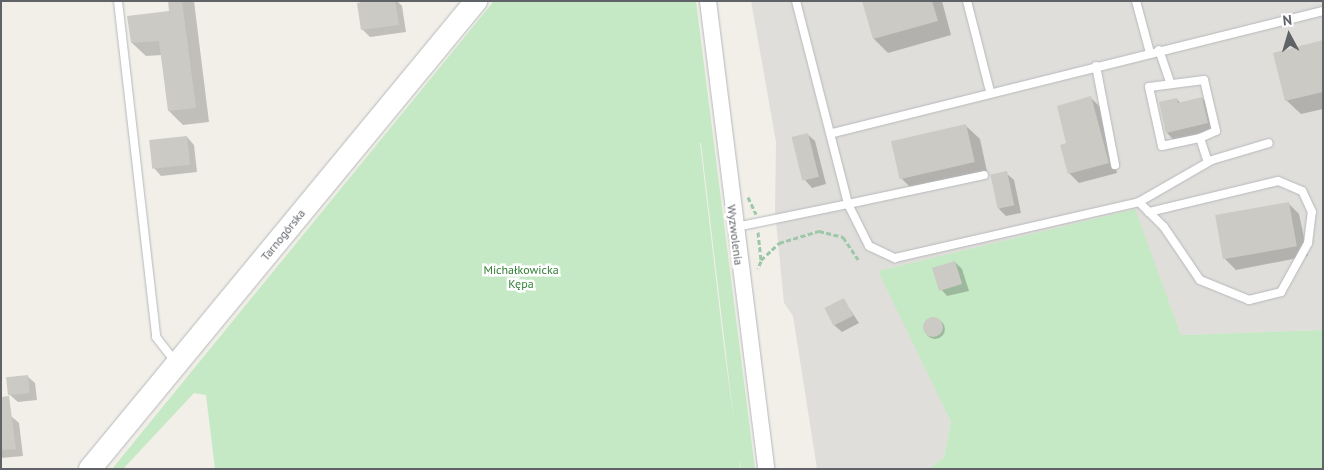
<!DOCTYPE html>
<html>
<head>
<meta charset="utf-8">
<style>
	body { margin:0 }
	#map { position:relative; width:1324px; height:470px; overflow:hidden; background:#f1efe8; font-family:"PT Sans",sans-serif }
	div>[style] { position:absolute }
	.industrial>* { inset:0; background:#e0deda }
	.green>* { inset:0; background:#c5e8c5 }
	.shadow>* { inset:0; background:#0003 }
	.round { border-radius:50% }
	.building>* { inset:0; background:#cccac5; transform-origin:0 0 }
	.path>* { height:3px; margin-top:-1.5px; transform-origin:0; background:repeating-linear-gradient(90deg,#9cc7a9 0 5px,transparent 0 7.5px) }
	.roads { filter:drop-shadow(0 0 1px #b5b8bc) drop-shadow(0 0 1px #b5b8bc) }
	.lane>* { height:8px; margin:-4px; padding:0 4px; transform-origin:4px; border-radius:4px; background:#fff }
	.street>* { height:16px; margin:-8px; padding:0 8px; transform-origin:8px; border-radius:8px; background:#fff }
	.secondary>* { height:22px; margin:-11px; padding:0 11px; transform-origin:11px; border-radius:11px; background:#fff }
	span { translate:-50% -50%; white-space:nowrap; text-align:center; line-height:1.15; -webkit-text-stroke:5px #fff; paint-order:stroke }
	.street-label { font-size:12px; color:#5f6368 }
	.park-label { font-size:12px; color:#348238 }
	.frame { position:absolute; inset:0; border:2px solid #5f6368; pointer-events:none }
	.north { position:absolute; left:1264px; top:10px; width:50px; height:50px; -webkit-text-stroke:4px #fff; paint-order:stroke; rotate:354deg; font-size:14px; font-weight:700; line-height:20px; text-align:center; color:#5f6368 }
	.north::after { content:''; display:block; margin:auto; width:18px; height:22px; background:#5f6368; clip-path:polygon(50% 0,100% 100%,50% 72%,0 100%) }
</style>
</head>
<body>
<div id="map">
	<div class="industrial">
		<i style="clip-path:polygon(751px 1px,1323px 1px,1323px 330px,1181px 335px,1134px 209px,879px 271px,951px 422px,944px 457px,929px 469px,817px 469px,793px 316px,784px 303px,775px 212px,776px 142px)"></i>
	</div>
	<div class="green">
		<i style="clip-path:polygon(evenodd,494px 1px,696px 1px,755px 469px,741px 469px,739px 459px,740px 469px,215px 469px,206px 395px,194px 393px,123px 469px,112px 469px,494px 1px,700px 143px,701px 143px,735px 430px,723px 339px,700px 143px)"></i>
		<i style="clip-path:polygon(1135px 209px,1181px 335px,1323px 330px,1323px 469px,929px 469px,944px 457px,951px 422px,878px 271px)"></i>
	</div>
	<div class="shadow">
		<i style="clip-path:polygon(169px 1px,194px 1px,209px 122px,183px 125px,169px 111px,162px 55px,146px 56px,132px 43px,170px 12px)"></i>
		<i style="clip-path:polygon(374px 1px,397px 1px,402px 6px,406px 32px,370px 37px,362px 29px)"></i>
		<i style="clip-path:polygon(863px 1px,942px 1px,951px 35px,888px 53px,874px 39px)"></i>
		<i style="clip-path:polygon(1323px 42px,1323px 109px,1301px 114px,1286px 100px)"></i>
		<i style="clip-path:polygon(1091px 98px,1100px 107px,1117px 173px,1079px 183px,1069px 173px)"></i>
		<i style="clip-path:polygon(1202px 98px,1213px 109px,1219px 134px,1178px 144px,1167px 133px,1177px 99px,1181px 104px)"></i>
		<i style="clip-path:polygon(965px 125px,980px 139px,988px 176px,915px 192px,901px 178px)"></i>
		<i style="clip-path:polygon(807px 134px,815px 141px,826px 184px,812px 188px,805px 180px)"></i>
		<i style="clip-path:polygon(187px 137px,194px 145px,197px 172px,161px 176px,154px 168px)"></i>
		<i style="clip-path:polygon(1006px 173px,1014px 180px,1021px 213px,1006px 216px,999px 209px)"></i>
		<i style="clip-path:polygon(1288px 203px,1299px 214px,1308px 256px,1236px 270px,1225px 259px)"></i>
		<i style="clip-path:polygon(955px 262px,962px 269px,969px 291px,947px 296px,940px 288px)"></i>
		<i style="clip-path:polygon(843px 299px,859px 323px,842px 332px,834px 325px)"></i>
		<i class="round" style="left:925px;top:319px;width:20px;height:20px"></i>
		<i style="clip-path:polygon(27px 376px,35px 383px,37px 400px,18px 402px,10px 395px)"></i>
		<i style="clip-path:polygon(11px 416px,19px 423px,23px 456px,1px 458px,1px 417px)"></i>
	</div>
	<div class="building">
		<i style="clip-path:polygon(168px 1px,182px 1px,196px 108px,168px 111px,159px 41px,131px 43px,127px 16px,169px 11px)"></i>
		<i style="clip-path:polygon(366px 1px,395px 1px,399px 25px,361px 30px,357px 3px)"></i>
		<i style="clip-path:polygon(862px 1px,932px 1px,938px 21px,873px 39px)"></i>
		<i style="clip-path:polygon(1323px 40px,1323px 92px,1285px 101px,1273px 53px)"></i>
		<i style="clip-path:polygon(1091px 96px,1109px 163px,1068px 174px,1060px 145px,1066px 143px,1057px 106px)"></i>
		<i style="clip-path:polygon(1202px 97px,1208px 123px,1166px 133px,1159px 102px,1177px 98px,1178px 103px)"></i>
		<i style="left:966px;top:124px;width:39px;height:77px;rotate:77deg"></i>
		<i style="left:808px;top:133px;width:45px;height:17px;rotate:76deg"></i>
		<i style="left:187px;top:136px;width:29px;height:38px;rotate:84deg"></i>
		<i style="left:1007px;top:171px;width:35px;height:17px;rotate:78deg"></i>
		<i style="left:1289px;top:202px;width:45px;height:75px;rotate:80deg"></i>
		<i style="left:955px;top:261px;width:24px;height:24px;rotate:73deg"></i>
		<i style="left:844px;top:298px;width:20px;height:22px;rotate:63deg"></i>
		<i class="round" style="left:923px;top:317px;width:20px;height:20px"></i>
		<i style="left:28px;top:375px;width:18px;height:22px;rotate:84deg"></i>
		<i style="clip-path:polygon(9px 396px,16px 449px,1px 450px,1px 397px)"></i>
	</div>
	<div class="path">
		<i style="left:748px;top:197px;width:19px;rotate:65deg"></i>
		<i style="left:758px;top:232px;width:29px;rotate:84deg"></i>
		<i style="left:761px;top:261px;width:8px;rotate:113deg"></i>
		<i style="left:761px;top:260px;width:25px;rotate:-43deg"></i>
		<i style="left:779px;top:243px;width:42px;rotate:-16.7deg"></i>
		<i style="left:819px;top:231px;width:25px;rotate:14deg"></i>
		<i style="left:843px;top:237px;width:27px;rotate:56deg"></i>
	</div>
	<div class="roads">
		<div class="lane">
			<i style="left:118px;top:1px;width:338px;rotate:83.5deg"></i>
			<i style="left:156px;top:337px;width:31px;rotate:52deg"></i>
			<i style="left:796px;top:1px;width:210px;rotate:75.6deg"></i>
			<i style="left:848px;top:204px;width:139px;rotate:-12deg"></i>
			<i style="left:967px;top:1px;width:93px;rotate:75.7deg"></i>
			<i style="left:1136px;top:1px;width:54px;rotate:74.9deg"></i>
			<i style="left:1159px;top:50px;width:36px;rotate:71deg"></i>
			<i style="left:1096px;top:66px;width:101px;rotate:79.1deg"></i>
			<i style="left:833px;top:133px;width:505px;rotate:-13.98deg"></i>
			<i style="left:1200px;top:138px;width:17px;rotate:-24deg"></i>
			<i style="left:1216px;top:131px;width:52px;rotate:-103.2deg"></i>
			<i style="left:1204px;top:80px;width:55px;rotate:172.7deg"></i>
			<i style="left:1149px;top:87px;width:60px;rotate:77.6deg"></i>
			<i style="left:1162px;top:146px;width:39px;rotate:-12deg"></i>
			<i style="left:1200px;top:138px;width:25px;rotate:72deg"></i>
			<i style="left:1139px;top:202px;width:35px;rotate:45deg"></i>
			<i style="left:1164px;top:227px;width:64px;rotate:55.8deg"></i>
			<i style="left:1200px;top:280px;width:53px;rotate:22.2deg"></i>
			<i style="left:1249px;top:300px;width:33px;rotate:-14deg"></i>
			<i style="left:1281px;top:292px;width:56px;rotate:-61.1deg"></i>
			<i style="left:1308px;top:243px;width:31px;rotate:-83deg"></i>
			<i style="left:1312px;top:212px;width:23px;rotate:-115deg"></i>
			<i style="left:1302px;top:191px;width:26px;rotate:-157deg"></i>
			<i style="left:1278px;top:181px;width:133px;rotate:166.5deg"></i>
			<i style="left:736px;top:227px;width:114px;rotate:-11.6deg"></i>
			<i style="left:848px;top:204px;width:47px;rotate:63.4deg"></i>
			<i style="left:869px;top:246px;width:29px;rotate:25deg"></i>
			<i style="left:895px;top:258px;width:250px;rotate:-12.9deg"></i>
			<i style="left:1139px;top:202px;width:84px;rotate:-29.9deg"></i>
			<i style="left:1212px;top:160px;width:59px;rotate:-16.6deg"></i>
		</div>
		<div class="street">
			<i style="left:708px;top:1px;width:472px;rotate:82.9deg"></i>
		</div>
		<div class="secondary">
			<i style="left:90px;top:469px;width:607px;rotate:-50.48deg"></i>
		</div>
	</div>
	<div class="street-label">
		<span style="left:283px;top:235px;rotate:-51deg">Tarnogórska</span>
		<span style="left:735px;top:235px;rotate:83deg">Wyzwolenia</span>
	</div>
	<div class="park-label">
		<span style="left:521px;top:277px">Michałkowicka<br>Kępa</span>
	</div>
	<div class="frame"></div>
	<div class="north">N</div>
</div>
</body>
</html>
